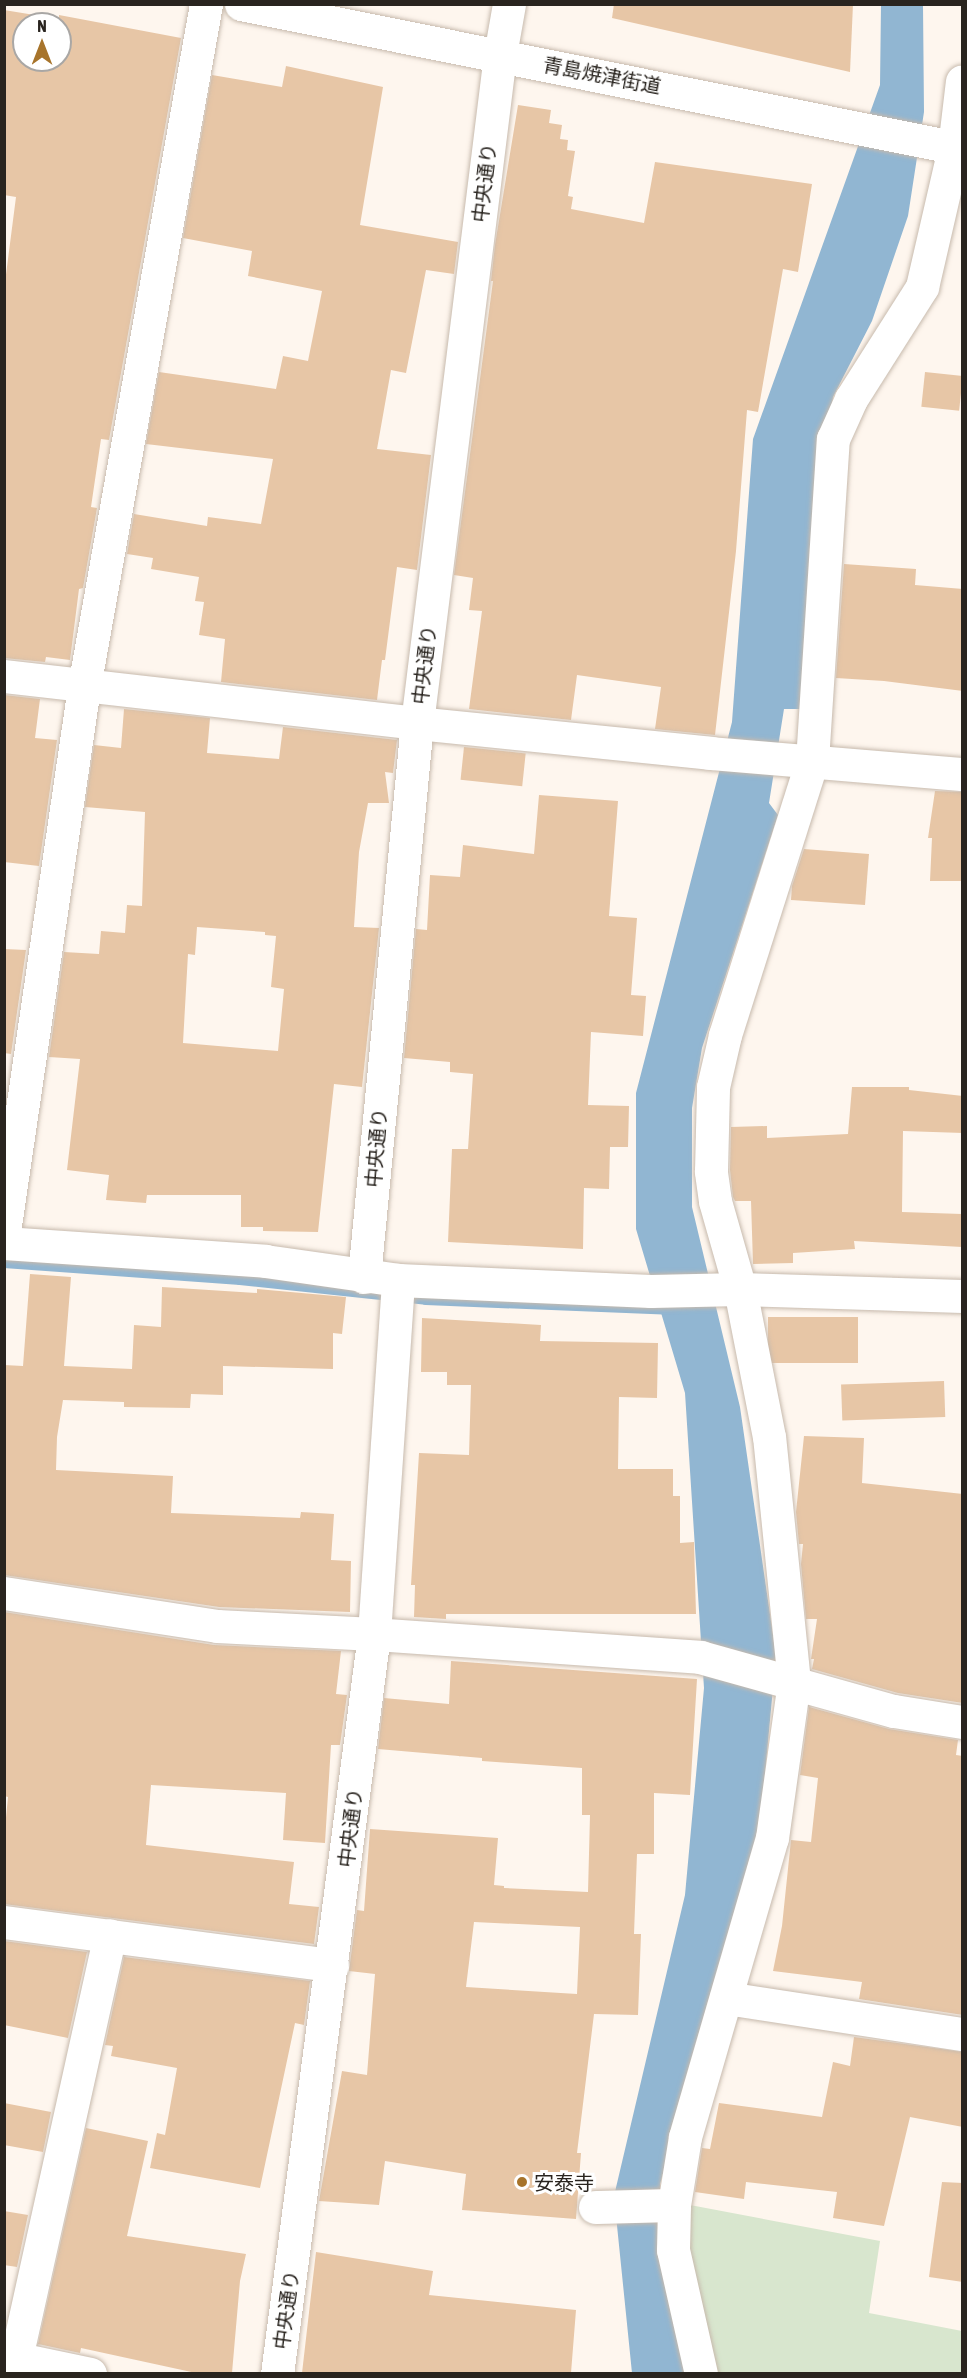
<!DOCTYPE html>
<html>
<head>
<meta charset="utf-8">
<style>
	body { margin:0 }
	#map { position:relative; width:967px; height:2378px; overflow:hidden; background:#fef6ee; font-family:"Asap Condensed","Noto Sans JP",sans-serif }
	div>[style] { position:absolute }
	.green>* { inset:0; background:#d8e6ce }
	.water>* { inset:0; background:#91b6d2 }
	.stream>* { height:12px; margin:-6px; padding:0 6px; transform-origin:6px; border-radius:6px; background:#91b6d2 }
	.building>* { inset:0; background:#e7c6a6; transform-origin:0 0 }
	.roads { filter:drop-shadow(0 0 2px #c7baad) drop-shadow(0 0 2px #c7baad) }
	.street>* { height:33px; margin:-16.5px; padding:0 16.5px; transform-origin:16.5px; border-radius:16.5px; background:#fff }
	.secondary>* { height:33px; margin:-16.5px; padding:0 16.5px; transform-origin:16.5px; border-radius:16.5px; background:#fff }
	.dots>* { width:16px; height:16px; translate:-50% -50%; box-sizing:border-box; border:3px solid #fff; border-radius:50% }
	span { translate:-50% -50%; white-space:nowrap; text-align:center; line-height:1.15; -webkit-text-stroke:6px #fff; paint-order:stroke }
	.street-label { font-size:20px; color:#29241f }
	.poi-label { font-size:20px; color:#29241f }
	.left { translate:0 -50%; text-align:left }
	.frame { position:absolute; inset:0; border:6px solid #29241f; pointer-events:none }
	.north { position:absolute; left:12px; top:12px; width:60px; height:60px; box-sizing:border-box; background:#fff; border:2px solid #a9a7a5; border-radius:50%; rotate:0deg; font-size:16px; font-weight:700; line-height:24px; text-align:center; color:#29241f }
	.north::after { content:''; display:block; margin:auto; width:21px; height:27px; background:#a7742b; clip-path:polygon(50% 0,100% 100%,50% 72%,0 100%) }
</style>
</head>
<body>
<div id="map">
	<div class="green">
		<i style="clip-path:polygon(690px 2205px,880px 2241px,869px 2313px,962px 2331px,962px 2373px,717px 2373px,688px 2255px)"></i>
	</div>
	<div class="water">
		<i style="clip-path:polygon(881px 5px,923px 5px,924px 112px,908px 216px,872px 321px,833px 397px,814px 531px,800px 709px,784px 709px,769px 803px,778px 815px,702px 1048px,692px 1108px,692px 1207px,740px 1407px,776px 1656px,759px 1838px,660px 2184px,661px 2222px,685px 2373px,632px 2373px,614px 2196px,685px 1895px,704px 1688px,685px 1393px,636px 1229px,636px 1093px,732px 722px,753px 439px,880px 85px)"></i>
	</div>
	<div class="stream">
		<i style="left:4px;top:1262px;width:237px;rotate:4.1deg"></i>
		<i style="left:240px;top:1279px;width:187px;rotate:6.1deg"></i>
		<i style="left:426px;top:1299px;width:250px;rotate:2.3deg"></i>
	</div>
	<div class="building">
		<i style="clip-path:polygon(614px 4px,853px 4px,850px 72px,612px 18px)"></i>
		<i style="clip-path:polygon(evenodd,4px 10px,59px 19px,59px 15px,181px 38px,109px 440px,101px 439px,91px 507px,97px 508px,83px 588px,79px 589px,70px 660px,46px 657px,45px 662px,4px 658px,4px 290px,16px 197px,4px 195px,4px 10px,24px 24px,60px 24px,60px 60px,24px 60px,24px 24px)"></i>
		<i style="clip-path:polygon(286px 66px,383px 87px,360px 225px,458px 242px,454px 274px,426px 270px,406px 373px,391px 370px,377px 449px,431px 455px,417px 570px,397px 567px,385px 660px,382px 660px,377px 700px,221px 682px,225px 639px,199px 635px,204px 602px,195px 601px,199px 577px,151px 569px,153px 558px,127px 554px,134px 514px,207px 526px,208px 517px,261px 524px,273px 459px,146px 444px,159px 372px,276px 389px,283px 356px,308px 361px,322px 291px,248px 276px,252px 251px,183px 238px,212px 75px,282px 87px)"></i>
		<i style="clip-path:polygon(518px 105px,551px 110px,549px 123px,562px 125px,560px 139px,568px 140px,567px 150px,575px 151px,568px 196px,573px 197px,571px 209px,644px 223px,655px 162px,812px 184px,798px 272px,783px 269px,758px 412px,747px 410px,736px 551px,715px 735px,655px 729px,661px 687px,577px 675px,571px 720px,469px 709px,482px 611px,469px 610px,473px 578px,454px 575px,493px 281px,491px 281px,495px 245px)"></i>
		<i style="left:925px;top:372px;width:38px;height:35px;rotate:6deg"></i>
		<i style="clip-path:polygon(844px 564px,916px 569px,915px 585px,963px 589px,963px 691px,884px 681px,836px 678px)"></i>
		<i style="clip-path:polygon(4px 695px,40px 699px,35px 738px,57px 740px,39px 866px,4px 862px)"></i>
		<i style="clip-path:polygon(evenodd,124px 709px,210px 718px,207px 753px,279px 759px,283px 727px,397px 740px,393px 773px,385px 772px,389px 803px,368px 803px,359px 852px,354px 927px,379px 928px,362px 1087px,334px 1084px,318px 1232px,263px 1231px,263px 1227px,241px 1227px,241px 1195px,147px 1195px,146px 1203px,106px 1200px,109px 1175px,67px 1170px,80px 1059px,49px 1057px,64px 952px,99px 954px,101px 931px,125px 933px,127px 905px,142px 906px,145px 812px,85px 807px,94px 745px,121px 748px,124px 709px,197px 927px,265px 932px,265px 935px,276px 936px,271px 987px,284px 989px,278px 1051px,183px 1043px,188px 954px,195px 955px,197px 927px)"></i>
		<i style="left:464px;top:747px;width:62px;height:33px;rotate:6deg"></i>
		<i style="clip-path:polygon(935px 791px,963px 792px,963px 881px,930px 881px,932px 838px,928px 838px)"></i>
		<i style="clip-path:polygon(539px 795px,618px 801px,609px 916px,637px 918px,631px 995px,646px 996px,643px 1036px,591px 1032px,588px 1105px,629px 1106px,628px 1147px,610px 1147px,609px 1189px,584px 1188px,583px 1249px,448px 1242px,452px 1149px,468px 1149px,473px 1074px,450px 1072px,450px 1062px,404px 1058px,416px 929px,427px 930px,430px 875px,460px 877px,463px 845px,534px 854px)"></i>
		<i style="clip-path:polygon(804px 849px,869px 854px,865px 905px,791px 900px,792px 886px)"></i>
		<i style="clip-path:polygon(4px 949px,26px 950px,11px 1054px,4px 1053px)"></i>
		<i style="clip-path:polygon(852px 1087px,909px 1087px,909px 1090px,963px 1096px,963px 1133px,903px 1131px,902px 1212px,962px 1214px,962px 1247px,854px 1241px,855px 1249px,793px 1253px,793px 1263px,753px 1264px,751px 1201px,735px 1201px,733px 1197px,730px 1170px,731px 1127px,767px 1126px,767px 1138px,848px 1134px)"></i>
		<i style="clip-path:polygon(30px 1274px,71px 1277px,64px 1366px,132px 1369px,134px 1325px,161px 1327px,162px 1287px,257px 1293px,257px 1289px,346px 1297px,342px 1334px,333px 1333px,333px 1369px,223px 1366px,223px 1395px,191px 1394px,190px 1408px,124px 1407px,124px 1402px,63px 1400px,57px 1437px,56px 1470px,173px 1476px,171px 1513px,300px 1518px,301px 1512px,334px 1514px,331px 1560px,351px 1561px,350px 1612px,219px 1607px,4px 1575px,4px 1365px,23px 1366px)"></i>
		<i style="left:768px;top:1317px;width:90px;height:46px"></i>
		<i style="clip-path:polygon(422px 1318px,541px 1325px,540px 1341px,658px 1343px,657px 1398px,619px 1397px,618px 1469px,673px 1469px,673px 1496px,680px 1496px,680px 1543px,694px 1542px,696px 1614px,446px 1614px,446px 1619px,414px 1617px,415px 1585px,411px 1585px,419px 1453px,469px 1455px,471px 1385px,447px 1385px,447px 1372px,421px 1372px)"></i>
		<i style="left:944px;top:1381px;width:36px;height:103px;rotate:88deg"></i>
		<i style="clip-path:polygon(804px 1436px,864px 1438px,862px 1483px,963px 1494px,963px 1703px,898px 1693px,812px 1669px,814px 1659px,811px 1659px,817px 1619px,806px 1619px,801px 1564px,803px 1544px,799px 1544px,796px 1512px)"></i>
		<i style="clip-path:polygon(4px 1612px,214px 1645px,341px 1651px,336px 1694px,347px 1695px,340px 1745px,331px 1745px,325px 1843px,283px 1840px,286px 1793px,151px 1785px,146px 1845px,294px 1862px,289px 1904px,319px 1907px,314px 1944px,4px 1904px,4px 1838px,8px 1797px,4px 1796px)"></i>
		<i style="clip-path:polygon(evenodd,451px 1661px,697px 1679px,690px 1795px,654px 1793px,654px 1854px,637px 1854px,634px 1934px,641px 1934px,638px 2015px,594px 2014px,577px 2153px,581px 2153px,576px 2219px,462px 2210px,466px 2174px,385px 2161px,379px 2205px,319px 2201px,342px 2071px,367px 2075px,375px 1974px,349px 1971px,357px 1910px,364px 1911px,370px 1829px,498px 1838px,494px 1885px,504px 1886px,504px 1888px,588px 1892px,590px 1815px,582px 1815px,582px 1768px,482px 1761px,482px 1758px,378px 1749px,384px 1698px,449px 1704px,451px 1661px,474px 1922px,580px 1927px,577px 1994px,466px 1987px,474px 1922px)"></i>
		<i style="clip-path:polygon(809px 1707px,889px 1729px,958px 1740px,956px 1755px,963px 1756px,963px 2015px,859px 1999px,862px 1982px,773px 1971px,782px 1926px,791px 1840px,811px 1842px,818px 1778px,800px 1775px)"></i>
		<i style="clip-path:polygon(4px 1941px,87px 1952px,68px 2038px,4px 2025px)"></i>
		<i style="clip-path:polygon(124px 1957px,310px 1981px,304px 2025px,295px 2023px,260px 2188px,150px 2168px,157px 2133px,165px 2135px,177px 2068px,111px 2056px,113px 2046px,105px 2045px)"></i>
		<i style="clip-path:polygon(854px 2037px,963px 2052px,963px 2127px,910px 2117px,884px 2226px,833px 2218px,837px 2192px,746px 2182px,744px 2199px,695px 2192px,702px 2148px,710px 2149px,719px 2103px,822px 2117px,833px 2062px,850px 2066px)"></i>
		<i style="clip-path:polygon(4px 2103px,51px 2112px,43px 2152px,4px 2145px)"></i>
		<i style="clip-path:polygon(86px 2128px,148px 2141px,127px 2236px,246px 2254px,240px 2281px,232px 2373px,196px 2373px,81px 2348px,80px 2353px,38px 2344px)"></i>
		<i style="clip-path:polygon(942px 2182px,963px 2183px,963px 2282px,929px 2277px)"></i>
		<i style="clip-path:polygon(4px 2211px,28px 2215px,17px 2267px,4px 2265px)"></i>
		<i style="clip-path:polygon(316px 2252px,433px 2271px,429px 2295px,576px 2310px,571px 2373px,302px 2373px)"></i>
	</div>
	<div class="roads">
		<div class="street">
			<i style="left:4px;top:676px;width:416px;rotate:6.5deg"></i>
			<i style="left:417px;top:723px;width:295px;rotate:5.8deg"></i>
			<i style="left:710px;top:753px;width:253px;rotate:4.8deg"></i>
			<i style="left:4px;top:1232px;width:551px;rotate:-81.65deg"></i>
			<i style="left:84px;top:687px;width:694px;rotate:-79.87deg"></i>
			<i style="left:4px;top:1243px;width:262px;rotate:3.9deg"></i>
			<i style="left:265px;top:1261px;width:134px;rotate:8.1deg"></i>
			<i style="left:398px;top:1280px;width:253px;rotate:2.5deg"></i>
			<i style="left:651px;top:1291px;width:89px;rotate:-1.3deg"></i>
			<i style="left:740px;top:1289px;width:222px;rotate:1.8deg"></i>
			<i style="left:364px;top:1277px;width:557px;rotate:-84.54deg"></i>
			<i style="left:417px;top:723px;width:673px;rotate:-82.92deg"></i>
			<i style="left:500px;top:55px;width:52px;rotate:-80deg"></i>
			<i style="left:4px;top:1593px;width:216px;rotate:8.8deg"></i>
			<i style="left:217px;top:1626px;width:157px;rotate:2.9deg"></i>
			<i style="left:374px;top:1634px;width:327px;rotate:4deg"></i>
			<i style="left:700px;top:1657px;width:201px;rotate:15.6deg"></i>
			<i style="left:894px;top:1711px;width:69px;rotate:9.2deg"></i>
			<i style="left:4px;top:1922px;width:331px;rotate:7.5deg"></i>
			<i style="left:726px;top:1998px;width:239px;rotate:8.7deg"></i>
			<i style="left:595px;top:2207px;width:79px;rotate:-1.5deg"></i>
			<i style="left:4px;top:2356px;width:88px;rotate:11.8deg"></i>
			<i style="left:16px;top:2358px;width:433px;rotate:-77.5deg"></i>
			<i style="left:277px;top:2374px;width:746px;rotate:-82.53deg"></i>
			<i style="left:374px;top:1634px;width:355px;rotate:-86.1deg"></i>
			<i style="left:701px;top:2374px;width:127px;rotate:-102.7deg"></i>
			<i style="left:673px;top:2250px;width:45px;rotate:-88.7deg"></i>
			<i style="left:674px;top:2205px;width:69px;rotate:-80.8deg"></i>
			<i style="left:685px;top:2137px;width:311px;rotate:-73.8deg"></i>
			<i style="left:772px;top:1838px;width:158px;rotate:-82deg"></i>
			<i style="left:794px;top:1682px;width:246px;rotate:-95.8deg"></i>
			<i style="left:769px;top:1437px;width:151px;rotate:-101.1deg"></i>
			<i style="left:740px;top:1289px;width:91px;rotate:-105.9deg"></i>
			<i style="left:715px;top:1201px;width:30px;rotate:-98deg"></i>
			<i style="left:711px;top:1171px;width:84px;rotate:-88.6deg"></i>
			<i style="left:713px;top:1087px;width:53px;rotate:-77deg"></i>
			<i style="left:725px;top:1035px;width:287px;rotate:-72.4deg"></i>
			<i style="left:812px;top:761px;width:323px;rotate:-86.3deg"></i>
			<i style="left:833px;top:439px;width:44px;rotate:-65.8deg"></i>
			<i style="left:851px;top:399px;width:133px;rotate:-57.6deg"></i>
			<i style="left:922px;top:287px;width:143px;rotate:-77deg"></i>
			<i style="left:954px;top:148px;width:67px;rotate:-83.2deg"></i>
		</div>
		<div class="secondary">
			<i style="left:241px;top:4px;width:735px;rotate:11.37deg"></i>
		</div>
	</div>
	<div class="dots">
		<i style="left:522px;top:2182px;background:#a7742b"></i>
	</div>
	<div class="street-label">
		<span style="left:602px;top:75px;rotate:11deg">青島焼津街道</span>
		<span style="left:484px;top:183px;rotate:-83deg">中央通り</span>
		<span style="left:424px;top:665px;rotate:-83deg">中央通り</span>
		<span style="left:376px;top:1148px;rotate:-85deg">中央通り</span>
		<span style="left:350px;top:1828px;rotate:-83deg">中央通り</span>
		<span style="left:286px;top:2310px;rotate:-82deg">中央通り</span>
	</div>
	<div class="poi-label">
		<span class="left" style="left:534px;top:2182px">安泰寺</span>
	</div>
	<div class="frame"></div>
	<div class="north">N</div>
</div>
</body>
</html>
